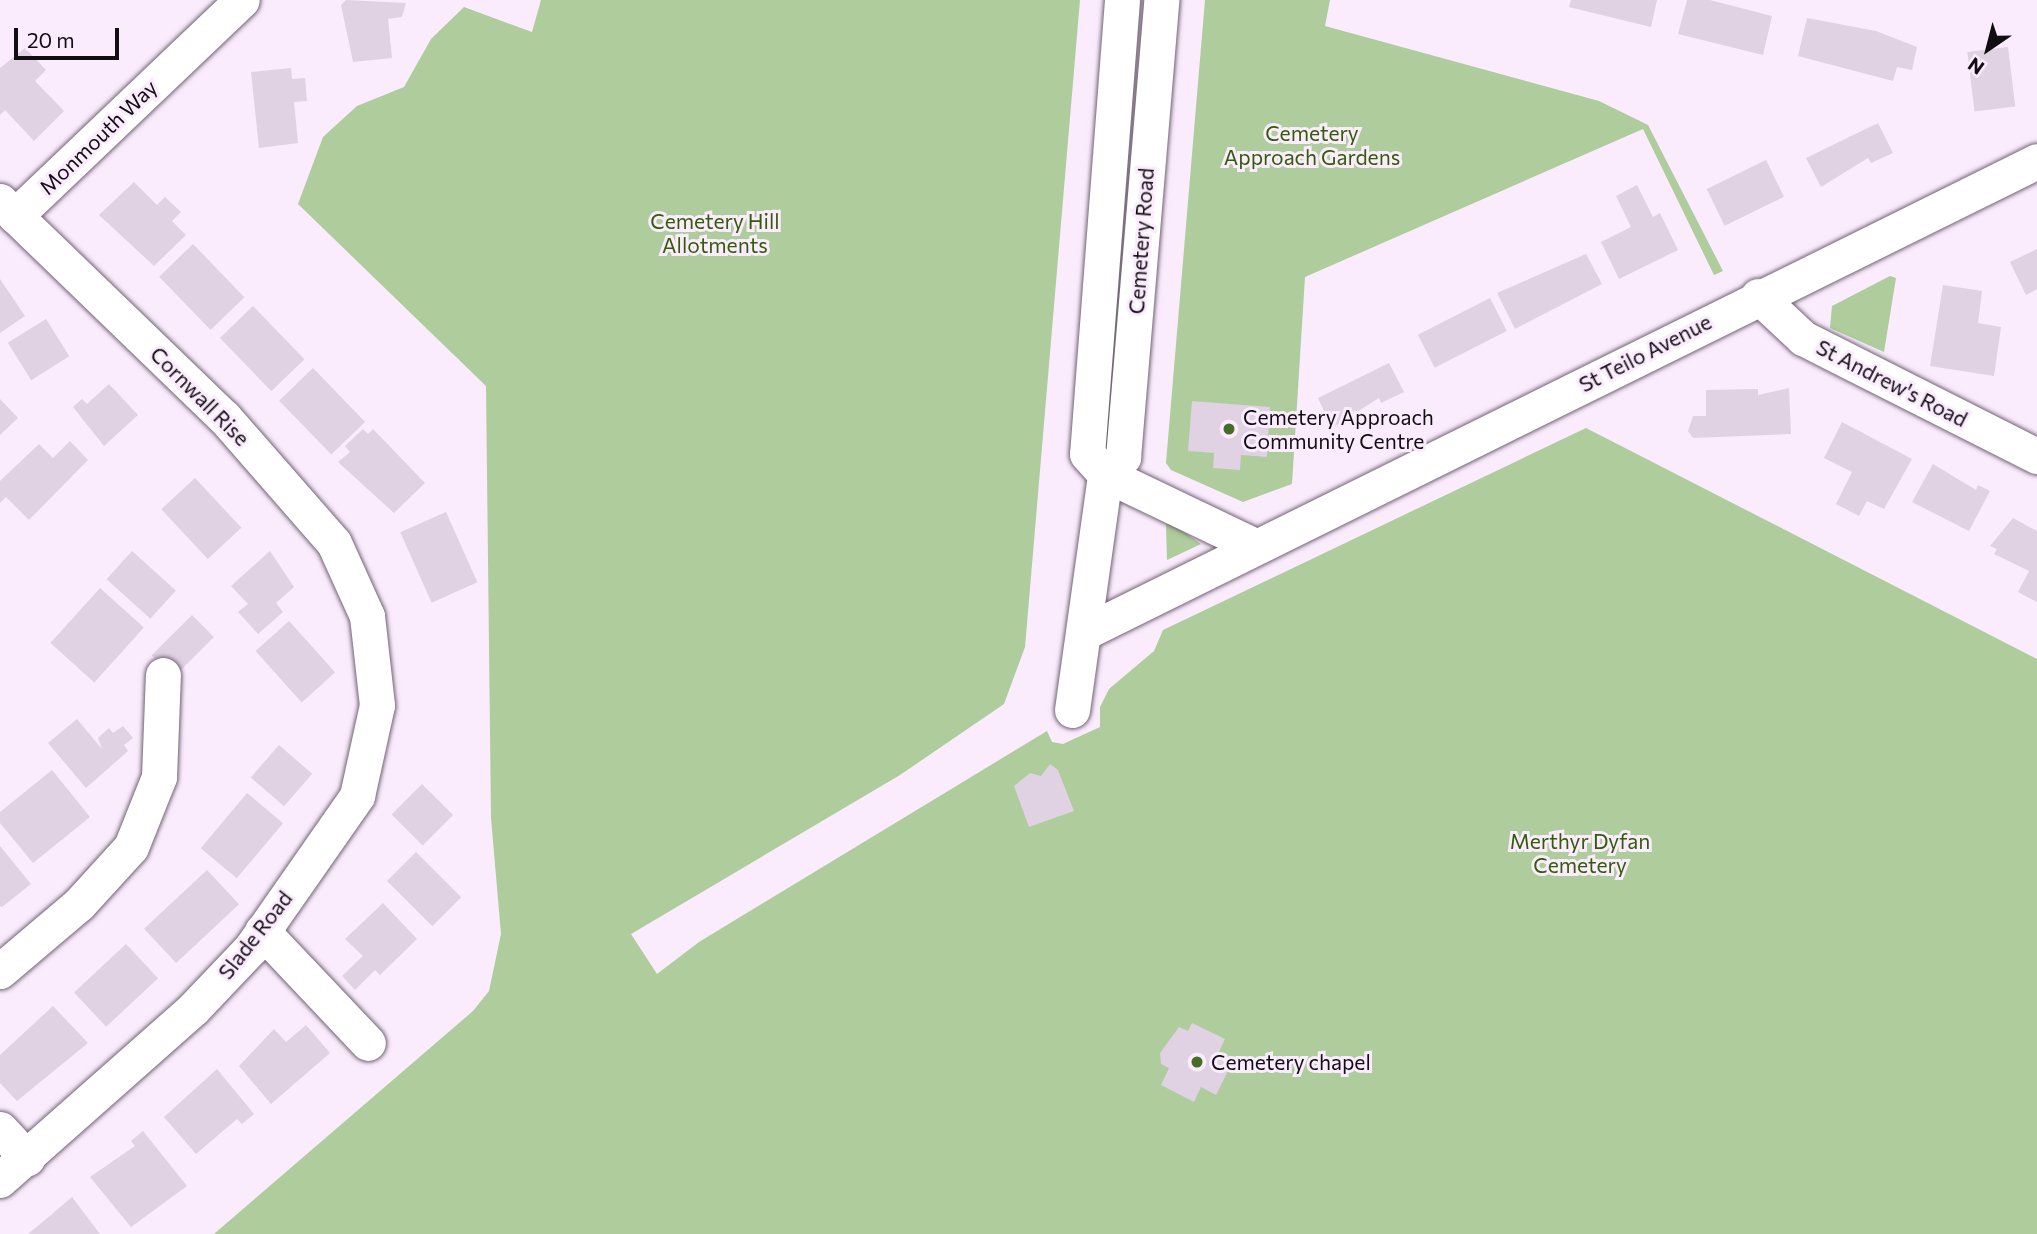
<!DOCTYPE html>
<html>
<head>
<meta charset="utf-8">
<style>
	body { margin:0 }
	#map { position:relative; width:2037px; height:1234px; overflow:hidden; background:#faebfd; font-family:Commissioner,sans-serif }
	div>[style] { position:absolute }
	.green>* { inset:0; background:#aecc9c }
	.building>* { inset:0; background:#e0d1e3; transform-origin:0 0 }
	.roads { filter:drop-shadow(0 0 2px #716373) drop-shadow(0 0 2px #716373) }
	.minor>* { height:35px; margin:-17.5px; padding:0 17.5px; transform-origin:17.5px; border-radius:17.5px; background:#fff }
	.dots>* { width:19px; height:19px; translate:-50% -50%; box-sizing:border-box; border:4px solid #faebfd; border-radius:50% }
	span { translate:-50% -50%; white-space:nowrap; text-align:center; line-height:1.15; -webkit-text-stroke:6px #faebfd; paint-order:stroke }
	.park-label { font-size:21px; color:#315c05 }
	.street-label { font-size:21px; color:#120d13 }
	.poi-label { font-size:21px; color:#120d13 }
	.left { translate:0 -50%; text-align:left }
	.north { position:absolute; left:1953px; top:14px; width:70px; height:70px; -webkit-text-stroke:5px #faebfd; paint-order:stroke; rotate:215deg; font-size:19px; font-weight:700; line-height:28px; text-align:center; color:#120d13 }
	.north::after { content:''; display:block; margin:auto; width:24px; height:32px; background:#120d13; clip-path:polygon(50% 0,100% 100%,50% 72%,0 100%) }
	.scale { position:absolute; left:14px; top:28px; width:105px; height:32px; box-sizing:border-box; border:4px solid #120d13; border-top:0; padding-left:9px; font-size:21px; line-height:24px; white-space:nowrap; color:#120d13; -webkit-text-stroke:5px #faebfd; paint-order:stroke }
</style>
</head>
<body>
<div id="map">
	<div class="green">
		<i style="clip-path:polygon(541px 0,1080px 0,1025px 647px,1004px 704px,900px 775px,631px 934px,657px 974px,699px 942px,1047px 731px,1052px 742px,1063px 744px,1100px 727px,1100px 707px,1109px 689px,1154px 651px,1163px 630px,1586px 428px,2037px 659px,2037px 1234px,214px 1234px,473px 1011px,489px 991px,501px 934px,491px 818px,486px 386px,298px 204px,323px 137px,357px 106px,404px 87px,431px 39px,464px 7px,532px 32px)"></i>
		<i style="clip-path:polygon(1205px 0,1330px 0,1325px 26px,1599px 101px,1648px 125px,1723px 271px,1714px 275px,1643px 129px,1305px 277px,1292px 484px,1243px 502px,1171px 470px,1166px 463px)"></i>
		<i style="clip-path:polygon(1890px 276px,1896px 278px,1884px 352px,1830px 328px,1832px 306px)"></i>
		<i style="clip-path:polygon(1171px 523px,1201px 544px,1167px 560px,1166px 525px)"></i>
	</div>
	<div class="building">
		<i style="clip-path:polygon(346px 0,406px 3px,402px 17px,388px 19px,392px 58px,353px 62px,341px 5px)"></i>
		<i style="clip-path:polygon(1571px 0,1657px 0,1651px 27px,1569px 7px)"></i>
		<i style="clip-path:polygon(1687px 0,1710px 0,1772px 16px,1763px 55px,1678px 34px)"></i>
		<i style="clip-path:polygon(1807px 18px,1876px 31px,1917px 47px,1912px 70px,1897px 67px,1893px 81px,1798px 56px)"></i>
		<i style="left:2008px;top:47px;width:60px;height:41px;rotate:83deg"></i>
		<i style="clip-path:polygon(25px 48px,46px 70px,35px 81px,64px 111px,34px 141px,5px 110px,0 115px,0 68px)"></i>
		<i style="clip-path:polygon(291px 68px,292px 79px,305px 78px,307px 101px,294px 102px,298px 143px,259px 148px,251px 72px)"></i>
		<i style="clip-path:polygon(1878px 123px,1893px 153px,1871px 163px,1868px 158px,1821px 187px,1806px 158px)"></i>
		<i style="left:1766px;top:160px;width:41px;height:66px;rotate:64deg"></i>
		<i style="clip-path:polygon(134px 182px,157px 205px,165px 197px,181px 212px,172px 221px,186px 235px,154px 266px,99px 215px)"></i>
		<i style="clip-path:polygon(1637px 185px,1653px 217px,1660px 213px,1678px 250px,1619px 279px,1601px 242px,1631px 227px,1616px 196px)"></i>
		<i style="left:193px;top:244px;width:74px;height:47px;rotate:46deg"></i>
		<i style="clip-path:polygon(2037px 249px,2037px 289px,2026px 295px,2010px 262px)"></i>
		<i style="clip-path:polygon(1586px 254px,1602px 284px,1515px 329px,1497px 293px)"></i>
		<i style="clip-path:polygon(0 279px,25px 316px,0 333px)"></i>
		<i style="clip-path:polygon(1943px 285px,1982px 291px,1978px 323px,2001px 327px,1994px 376px,1930px 366px)"></i>
		<i style="left:1490px;top:298px;width:37px;height:81px;rotate:63deg"></i>
		<i style="left:253px;top:306px;width:74px;height:46px;rotate:46deg"></i>
		<i style="left:46px;top:319px;width:44px;height:45px;rotate:58deg"></i>
		<i style="clip-path:polygon(1389px 363px,1404px 392px,1381px 403px,1379px 398px,1332px 428px,1318px 398px)"></i>
		<i style="left:313px;top:368px;width:75px;height:47px;rotate:46deg"></i>
		<i style="clip-path:polygon(109px 384px,138px 415px,104px 446px,73px 407px,82px 399px,87px 404px)"></i>
		<i style="clip-path:polygon(1789px 388px,1791px 434px,1693px 438px,1688px 431px,1693px 416px,1706px 416px,1706px 390px,1758px 389px,1758px 395px)"></i>
		<i style="clip-path:polygon(0 399px,18px 418px,0 435px)"></i>
		<i style="clip-path:polygon(1192px 401px,1270px 407px,1267px 457px,1241px 455px,1240px 470px,1213px 468px,1214px 453px,1188px 451px)"></i>
		<i style="clip-path:polygon(1842px 422px,1912px 459px,1884px 509px,1867px 501px,1859px 516px,1836px 504px,1852px 472px,1824px 458px)"></i>
		<i style="clip-path:polygon(363px 429px,368px 434px,373px 429px,425px 483px,394px 513px,338px 462px,350px 452px,345px 446px)"></i>
		<i style="clip-path:polygon(70px 441px,88px 460px,29px 520px,6px 497px,0 503px,0 481px,39px 444px,53px 458px)"></i>
		<i style="clip-path:polygon(1933px 464px,1976px 490px,1978px 485px,1990px 491px,1969px 531px,1912px 502px)"></i>
		<i style="left:195px;top:478px;width:68px;height:46px;rotate:47deg"></i>
		<i style="left:446px;top:512px;width:77px;height:50px;rotate:66deg"></i>
		<i style="clip-path:polygon(2013px 518px,2037px 531px,2037px 602px,2018px 592px,2029px 571px,1994px 554px,1997px 549px,1990px 546px)"></i>
		<i style="left:132px;top:551px;width:59px;height:38px;rotate:42deg"></i>
		<i style="clip-path:polygon(270px 551px,294px 587px,276px 603px,283px 612px,258px 634px,238px 612px,248px 604px,231px 586px)"></i>
		<i style="left:100px;top:588px;width:59px;height:74px;rotate:42deg"></i>
		<i style="left:192px;top:615px;width:31px;height:57px;rotate:45deg"></i>
		<i style="left:289px;top:621px;width:69px;height:45px;rotate:48deg"></i>
		<i style="clip-path:polygon(77px 719px,102px 749px,98px 738px,109px 728px,113px 733px,123px 726px,133px 738px,124px 745px,128px 751px,86px 788px,48px 743px)"></i>
		<i style="left:279px;top:745px;width:44px;height:43px;rotate:41deg"></i>
		<i style="clip-path:polygon(1050px 764px,1058px 770px,1074px 811px,1029px 827px,1014px 786px,1030px 773px,1041px 776px)"></i>
		<i style="clip-path:polygon(52px 770px,90px 817px,33px 863px,0 823px,0 812px)"></i>
		<i style="left:422px;top:784px;width:44px;height:43px;rotate:45deg"></i>
		<i style="left:247px;top:793px;width:47px;height:72px;rotate:40deg"></i>
		<i style="clip-path:polygon(0 846px,31px 884px,2px 907px,0 906px)"></i>
		<i style="left:416px;top:852px;width:64px;height:41px;rotate:45deg"></i>
		<i style="left:207px;top:870px;width:47px;height:86px;rotate:47deg"></i>
		<i style="clip-path:polygon(383px 903px,417px 939px,380px 975px,375px 970px,355px 990px,342px 976px,363px 956px,345px 939px)"></i>
		<i style="left:126px;top:944px;width:47px;height:71px;rotate:47deg"></i>
		<i style="clip-path:polygon(53px 1006px,88px 1043px,17px 1101px,0 1083px,0 1055px)"></i>
		<i style="clip-path:polygon(1192px 1023px,1225px 1039px,1219px 1052px,1234px 1059px,1216px 1095px,1201px 1087px,1194px 1102px,1161px 1085px,1169px 1068px,1161px 1064px,1160px 1053px,1179px 1027px,1188px 1031px)"></i>
		<i style="clip-path:polygon(306px 1025px,330px 1053px,271px 1104px,239px 1066px,274px 1029px,286px 1042px)"></i>
		<i style="clip-path:polygon(217px 1069px,254px 1114px,242px 1124px,237px 1119px,196px 1154px,164px 1117px)"></i>
		<i style="clip-path:polygon(143px 1131px,187px 1186px,131px 1227px,90px 1177px,135px 1146px,131px 1141px)"></i>
		<i style="clip-path:polygon(72px 1197px,100px 1234px,28px 1234px,45px 1220px)"></i>
	</div>
	<div class="roads">
		<div class="minor">
			<i style="left:1122px;top:0;width:455px;rotate:94.4deg"></i>
			<i style="left:1087px;top:454px;width:27px;rotate:48deg"></i>
			<i style="left:1105px;top:474px;width:164px;rotate:25.6deg"></i>
			<i style="left:0;top:201px;width:311px;rotate:44deg"></i>
			<i style="left:224px;top:417px;width:167px;rotate:48.9deg"></i>
			<i style="left:334px;top:543px;width:80px;rotate:65.7deg"></i>
			<i style="left:367px;top:616px;width:90px;rotate:83.6deg"></i>
			<i style="left:377px;top:705px;width:93px;rotate:102.4deg"></i>
			<i style="left:357px;top:796px;width:185px;rotate:124.9deg"></i>
			<i style="left:251px;top:948px;width:84px;rotate:133.6deg"></i>
			<i style="left:193px;top:1009px;width:258px;rotate:138.5deg"></i>
			<i style="left:15px;top:216px;width:313px;rotate:-43.6deg"></i>
			<i style="left:1758px;top:296px;width:62px;rotate:43deg"></i>
			<i style="left:1803px;top:338px;width:262px;rotate:26.8deg"></i>
			<i style="left:1083px;top:633px;width:1064px;rotate:-26.32deg"></i>
			<i style="left:1072px;top:710px;width:238px;rotate:-82deg"></i>
			<i style="left:1105px;top:474px;width:25px;rotate:-43deg"></i>
			<i style="left:1123px;top:457px;width:459px;rotate:-85.2deg"></i>
			<i style="left:262px;top:931px;width:154px;rotate:46.6deg"></i>
			<i style="left:0;top:971px;width:104px;rotate:-40.3deg"></i>
			<i style="left:79px;top:904px;width:77px;rotate:-47.6deg"></i>
			<i style="left:131px;top:847px;width:75px;rotate:-68.2deg"></i>
			<i style="left:159px;top:777px;width:102px;rotate:-87.8deg"></i>
			<i style="left:0;top:1129px;width:40px;rotate:47deg"></i>
		</div>
	</div>
	<div class="dots">
		<i style="left:1229px;top:429px;background:#456d28"></i>
		<i style="left:1197px;top:1062px;background:#456d28"></i>
	</div>
	<div class="park-label">
		<span style="left:1312px;top:145px">Cemetery<br>Approach Gardens</span>
		<span style="left:715px;top:233px">Cemetery Hill<br>Allotments</span>
		<span style="left:1580px;top:853px">Merthyr Dyfan<br>Cemetery</span>
	</div>
	<div class="street-label">
		<span style="left:98px;top:137px;rotate:-44deg">Monmouth Way</span>
		<span style="left:1141px;top:241px;rotate:-86deg">Cemetery Road</span>
		<span style="left:1645px;top:353px;rotate:-27deg">St Teilo Avenue</span>
		<span style="left:1892px;top:383px;rotate:27deg">St Andrew's Road</span>
		<span style="left:200px;top:396px;rotate:45deg">Cornwall Rise</span>
		<span style="left:255px;top:935px;rotate:-52deg">Slade Road</span>
	</div>
	<div class="poi-label">
		<span class="left" style="left:1243px;top:429px">Cemetery Approach<br>Community Centre</span>
		<span class="left" style="left:1211px;top:1062px">Cemetery chapel</span>
	</div>
	<div class="north">N</div>
	<div class="scale">20 m</div>
</div>
</body>
</html>
